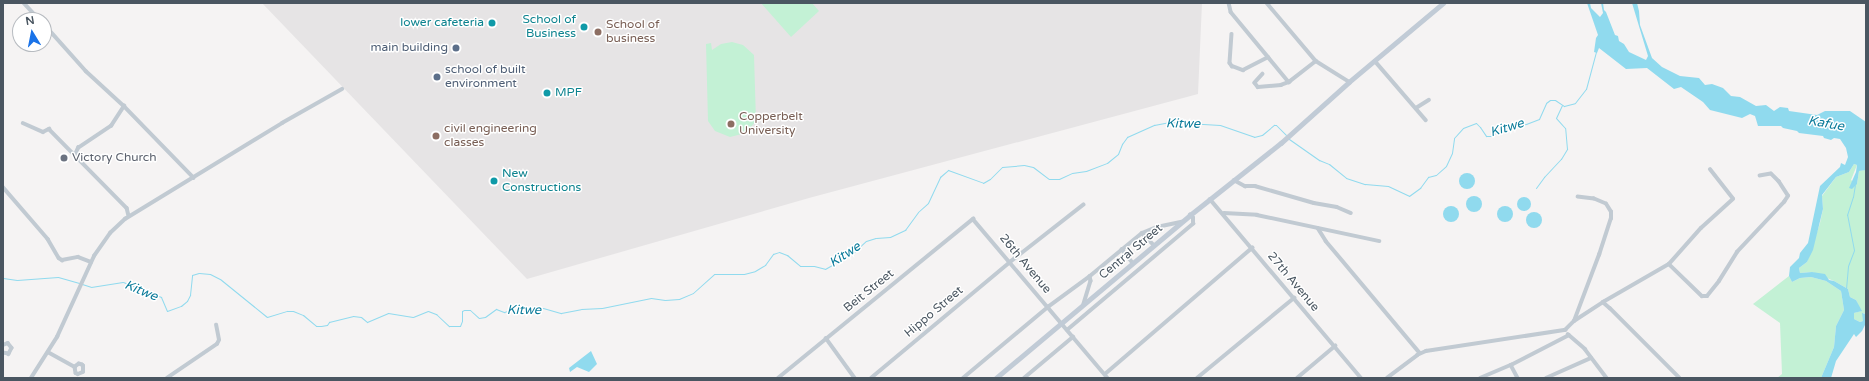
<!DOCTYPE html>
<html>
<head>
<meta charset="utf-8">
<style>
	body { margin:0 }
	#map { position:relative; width:1869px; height:381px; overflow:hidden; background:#f5f3f3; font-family:"Varela Round",sans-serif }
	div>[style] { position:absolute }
	.education>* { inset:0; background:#e6e4e5 }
	.green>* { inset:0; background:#c3f1d5 }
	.water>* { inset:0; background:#90daee }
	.round { border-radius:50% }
	.stream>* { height:1px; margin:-0.5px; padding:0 0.5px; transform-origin:0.5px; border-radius:0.5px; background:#90daee }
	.street>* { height:3.5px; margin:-1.75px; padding:0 1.75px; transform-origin:1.75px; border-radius:1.75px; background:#c1cad2 }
	.secondary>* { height:4.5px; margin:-2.25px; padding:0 2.25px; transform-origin:2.25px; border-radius:2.25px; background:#c1cbd6 }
	.dots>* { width:11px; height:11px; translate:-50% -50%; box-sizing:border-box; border:2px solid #fff; border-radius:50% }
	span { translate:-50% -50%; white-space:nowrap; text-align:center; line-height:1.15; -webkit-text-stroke:3px #fff; paint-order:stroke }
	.culture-label { font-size:12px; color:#0d838f }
	.right { translate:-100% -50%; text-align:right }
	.left { translate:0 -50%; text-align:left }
	.education-label { font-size:12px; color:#785e54 }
	.service-label { font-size:12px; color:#4e5e75 }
	.worship-label { font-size:12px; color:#5b616d }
	.street-label { font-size:12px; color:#4a5661 }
	.water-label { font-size:13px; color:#0c7c9b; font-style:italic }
	.frame { position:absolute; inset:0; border:4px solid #4a5661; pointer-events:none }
	.north { position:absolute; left:12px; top:12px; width:40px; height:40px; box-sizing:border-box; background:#fff; border:1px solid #b7bbc0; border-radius:50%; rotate:350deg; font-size:11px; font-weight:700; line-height:16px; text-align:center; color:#4a5661 }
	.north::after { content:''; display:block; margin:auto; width:14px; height:18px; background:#1a73e8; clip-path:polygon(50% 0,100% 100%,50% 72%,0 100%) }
</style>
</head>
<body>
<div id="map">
	<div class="education">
		<i style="clip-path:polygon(262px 3px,1202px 3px,1198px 94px,809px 198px,527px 279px)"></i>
	</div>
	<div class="green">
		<i style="clip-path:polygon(761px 3px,812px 3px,819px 11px,791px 37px)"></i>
		<i style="clip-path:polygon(732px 42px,743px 45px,754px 55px,756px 121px,746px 133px,730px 137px,715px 131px,708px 121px,706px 44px,711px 43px,712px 50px,721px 44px)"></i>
		<i style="clip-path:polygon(1854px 164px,1857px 165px,1851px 180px,1857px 184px,1859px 171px,1865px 170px,1866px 167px,1866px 314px,1863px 313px,1863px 321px,1860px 322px,1854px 319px,1854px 313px,1861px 311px,1856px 300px,1850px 297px,1848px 289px,1834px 281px,1812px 272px,1800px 273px,1799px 268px,1807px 262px,1820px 223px,1823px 209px,1822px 196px,1836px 177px,1849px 172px)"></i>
		<i style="clip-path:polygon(1789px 276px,1792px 282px,1800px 278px,1811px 277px,1826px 281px,1841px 291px,1844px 310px,1836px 326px,1834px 347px,1821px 378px,1777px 378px,1782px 374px,1780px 323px,1753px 304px)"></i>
	</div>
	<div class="water">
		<i style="clip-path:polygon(1587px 3px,1590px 3px,1591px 8px,1600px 17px,1603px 13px,1601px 3px,1603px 3px,1604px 10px,1606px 12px,1615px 35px,1618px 36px,1619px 41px,1624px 44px,1629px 52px,1646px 60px,1648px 56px,1632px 3px,1637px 3px,1639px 11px,1640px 25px,1652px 58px,1662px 67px,1680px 76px,1699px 78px,1705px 85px,1712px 84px,1723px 88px,1731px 96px,1740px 97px,1756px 106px,1766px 105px,1774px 111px,1780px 107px,1788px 108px,1789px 111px,1817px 115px,1825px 111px,1850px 111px,1866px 122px,1866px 170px,1859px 171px,1857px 184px,1852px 189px,1849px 188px,1856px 172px,1857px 165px,1854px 164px,1849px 172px,1836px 177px,1822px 195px,1823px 209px,1813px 250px,1807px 262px,1799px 268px,1800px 273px,1812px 272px,1825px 274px,1829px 280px,1834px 281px,1848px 289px,1850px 297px,1856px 300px,1862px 311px,1854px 313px,1854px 319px,1860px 322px,1863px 321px,1862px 313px,1866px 314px,1866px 323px,1862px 331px,1856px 337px,1854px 334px,1836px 361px,1831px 378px,1821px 378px,1834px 347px,1836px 326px,1844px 310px,1841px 291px,1826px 281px,1811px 277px,1800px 278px,1792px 282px,1789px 276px,1790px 267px,1799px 258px,1800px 253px,1808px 243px,1820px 186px,1840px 167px,1841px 163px,1845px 165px,1848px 157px,1846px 148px,1840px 139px,1834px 138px,1831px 140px,1824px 138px,1823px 136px,1799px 133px,1797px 131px,1783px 128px,1781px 126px,1758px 126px,1755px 116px,1750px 114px,1742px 118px,1710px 110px,1703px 102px,1681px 87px,1674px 89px,1647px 68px,1626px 69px,1599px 48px,1597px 53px,1594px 52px,1596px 38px,1598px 35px)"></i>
		<i class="round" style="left:1459px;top:173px;width:16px;height:16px"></i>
		<i class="round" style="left:1466px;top:196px;width:16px;height:16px"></i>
		<i class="round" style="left:1517px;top:197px;width:14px;height:14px"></i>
		<i class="round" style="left:1497px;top:206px;width:16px;height:16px"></i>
		<i class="round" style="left:1443px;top:206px;width:16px;height:16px"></i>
		<i class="round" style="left:1526px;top:212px;width:16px;height:16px"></i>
		<i style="clip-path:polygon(591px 351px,597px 364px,589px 372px,577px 367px,570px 372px,569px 368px)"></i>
	</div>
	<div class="stream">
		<i style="left:1289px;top:139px;width:37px;rotate:35deg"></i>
		<i style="left:1319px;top:160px;width:11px;rotate:22deg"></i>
		<i style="left:1329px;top:164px;width:22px;rotate:39deg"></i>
		<i style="left:1346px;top:178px;width:20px;rotate:18deg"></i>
		<i style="left:1365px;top:184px;width:23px;rotate:5deg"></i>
		<i style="left:1388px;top:186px;width:23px;rotate:25deg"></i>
		<i style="left:1409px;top:196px;width:14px;rotate:-36deg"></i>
		<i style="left:1420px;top:188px;width:14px;rotate:-54deg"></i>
		<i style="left:1428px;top:177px;width:8px;rotate:-14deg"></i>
		<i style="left:1436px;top:175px;width:13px;rotate:-42deg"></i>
		<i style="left:1446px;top:166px;width:14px;rotate:-65deg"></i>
		<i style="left:1452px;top:153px;width:15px;rotate:-82deg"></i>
		<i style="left:1454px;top:138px;width:13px;rotate:-48deg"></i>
		<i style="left:1463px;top:128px;width:14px;rotate:-21deg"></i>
		<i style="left:1476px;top:123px;width:6px;rotate:45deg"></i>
		<i style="left:1480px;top:127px;width:11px;rotate:56deg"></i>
		<i style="left:1486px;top:136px;width:5px"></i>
		<i style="left:1491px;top:136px;width:11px;rotate:-34deg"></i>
		<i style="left:1500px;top:130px;width:27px;rotate:-13deg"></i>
		<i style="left:1526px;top:124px;width:14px;rotate:-21deg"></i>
		<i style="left:1539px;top:119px;width:17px;rotate:-66deg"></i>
		<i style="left:1546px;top:103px;width:5px;rotate:-37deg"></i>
		<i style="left:1550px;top:100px;width:5px"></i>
		<i style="left:1555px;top:100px;width:11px;rotate:34deg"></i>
		<i style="left:1564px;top:106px;width:11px;rotate:-15deg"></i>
		<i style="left:1575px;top:103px;width:18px;rotate:-52deg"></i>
		<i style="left:1586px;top:89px;width:39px;rotate:-75deg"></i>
		<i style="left:1536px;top:188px;width:14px;rotate:-54deg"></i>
		<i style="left:1544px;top:177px;width:25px;rotate:-47deg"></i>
		<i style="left:1561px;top:159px;width:12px;rotate:-59deg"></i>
		<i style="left:1567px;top:149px;width:21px;rotate:-95deg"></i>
		<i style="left:1565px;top:128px;width:13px;rotate:-132deg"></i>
		<i style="left:1556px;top:118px;width:14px;rotate:-65deg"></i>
		<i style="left:3px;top:278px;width:14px;rotate:8deg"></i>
		<i style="left:17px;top:280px;width:41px;rotate:-4.2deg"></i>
		<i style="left:58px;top:277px;width:22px;rotate:16deg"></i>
		<i style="left:82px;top:284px;width:9px;rotate:18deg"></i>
		<i style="left:91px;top:287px;width:32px;rotate:-9deg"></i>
		<i style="left:123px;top:282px;width:41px;rotate:21.5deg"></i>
		<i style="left:161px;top:297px;width:15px;rotate:67deg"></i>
		<i style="left:167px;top:311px;width:15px;rotate:-20deg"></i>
		<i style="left:181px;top:306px;width:8px;rotate:-40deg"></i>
		<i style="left:187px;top:301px;width:7px;rotate:-63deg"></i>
		<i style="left:190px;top:295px;width:20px;rotate:-84deg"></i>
		<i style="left:192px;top:275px;width:7px;rotate:-16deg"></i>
		<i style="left:199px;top:273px;width:11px;rotate:5deg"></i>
		<i style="left:210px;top:274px;width:11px;rotate:27deg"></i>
		<i style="left:220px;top:279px;width:60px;rotate:39deg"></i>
		<i style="left:267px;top:317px;width:21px;rotate:-17deg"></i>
		<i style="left:287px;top:311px;width:6px"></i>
		<i style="left:293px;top:311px;width:11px;rotate:22deg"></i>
		<i style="left:303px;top:315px;width:17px;rotate:40deg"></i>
		<i style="left:316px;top:326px;width:5px"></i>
		<i style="left:321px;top:326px;width:6px;rotate:-9deg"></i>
		<i style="left:327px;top:325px;width:4px;rotate:-56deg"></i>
		<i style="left:329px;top:322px;width:25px;rotate:-14deg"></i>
		<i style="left:353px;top:316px;width:8px;rotate:7deg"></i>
		<i style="left:361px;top:317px;width:8px;rotate:40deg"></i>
		<i style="left:367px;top:322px;width:23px;rotate:-23deg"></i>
		<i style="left:388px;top:313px;width:25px;rotate:9deg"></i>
		<i style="left:413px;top:317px;width:16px;rotate:-22deg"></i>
		<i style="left:428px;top:311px;width:9px;rotate:21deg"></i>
		<i style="left:436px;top:314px;width:18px;rotate:43deg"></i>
		<i style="left:449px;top:326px;width:11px"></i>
		<i style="left:460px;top:326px;width:5px;rotate:-68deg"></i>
		<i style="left:462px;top:321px;width:10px;rotate:-90deg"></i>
		<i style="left:462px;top:311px;width:2px;rotate:-27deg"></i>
		<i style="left:464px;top:310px;width:6px"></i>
		<i style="left:470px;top:310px;width:12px;rotate:42deg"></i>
		<i style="left:479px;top:318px;width:6px;rotate:-9deg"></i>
		<i style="left:485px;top:317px;width:14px;rotate:-36deg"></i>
		<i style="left:496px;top:309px;width:9px;rotate:21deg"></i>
		<i style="left:504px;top:312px;width:7px;rotate:-16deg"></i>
		<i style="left:511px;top:310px;width:11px;rotate:10deg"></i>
		<i style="left:522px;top:312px;width:21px;rotate:-11deg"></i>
		<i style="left:543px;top:308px;width:19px;rotate:16deg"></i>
		<i style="left:561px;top:313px;width:20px;rotate:-11deg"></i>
		<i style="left:581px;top:309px;width:21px;rotate:-3deg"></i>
		<i style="left:602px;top:308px;width:50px;rotate:-11.5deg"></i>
		<i style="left:651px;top:298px;width:14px;rotate:8deg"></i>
		<i style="left:665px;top:300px;width:14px;rotate:-4deg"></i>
		<i style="left:679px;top:299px;width:15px;rotate:-23deg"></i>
		<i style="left:693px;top:293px;width:28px;rotate:-42deg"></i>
		<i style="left:714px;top:274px;width:30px"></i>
		<i style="left:744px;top:274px;width:11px;rotate:-15deg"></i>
		<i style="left:755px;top:271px;width:12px;rotate:-31deg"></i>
		<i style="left:765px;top:265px;width:14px;rotate:-54deg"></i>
		<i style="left:773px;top:254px;width:6px;rotate:-18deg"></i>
		<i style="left:779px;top:252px;width:9px;rotate:21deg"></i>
		<i style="left:787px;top:255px;width:17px;rotate:40deg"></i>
		<i style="left:800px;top:266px;width:14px"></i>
		<i style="left:814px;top:266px;width:11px;rotate:15deg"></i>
		<i style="left:825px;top:269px;width:34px;rotate:-30deg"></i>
		<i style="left:854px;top:252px;width:16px;rotate:-43deg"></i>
		<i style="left:866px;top:241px;width:10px;rotate:-17deg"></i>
		<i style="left:876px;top:238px;width:14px;rotate:-4deg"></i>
		<i style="left:890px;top:237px;width:17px;rotate:-25deg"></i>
		<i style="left:905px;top:230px;width:22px;rotate:-54deg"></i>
		<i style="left:918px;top:212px;width:13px;rotate:-42deg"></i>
		<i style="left:928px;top:203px;width:29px;rotate:-65deg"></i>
		<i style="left:940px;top:177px;width:11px;rotate:-41deg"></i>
		<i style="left:948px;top:170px;width:37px;rotate:20deg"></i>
		<i style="left:983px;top:183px;width:8px;rotate:-30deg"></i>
		<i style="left:990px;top:179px;width:17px;rotate:-45deg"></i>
		<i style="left:1002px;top:167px;width:22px;rotate:-5deg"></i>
		<i style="left:1024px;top:165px;width:9px;rotate:13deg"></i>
		<i style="left:1033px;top:167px;width:20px;rotate:37deg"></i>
		<i style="left:1049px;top:179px;width:10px"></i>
		<i style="left:1059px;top:179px;width:14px;rotate:-25deg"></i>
		<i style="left:1072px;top:173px;width:14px;rotate:-8deg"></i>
		<i style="left:1086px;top:171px;width:22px;rotate:-21deg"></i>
		<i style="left:1107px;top:163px;width:14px;rotate:-39deg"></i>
		<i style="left:1118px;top:154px;width:11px;rotate:-68deg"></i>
		<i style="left:1122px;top:144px;width:9px;rotate:-54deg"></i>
		<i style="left:1127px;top:137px;width:30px;rotate:-24deg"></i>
		<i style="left:1154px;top:125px;width:16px;rotate:-11deg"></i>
		<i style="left:1170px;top:122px;width:50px;rotate:3.4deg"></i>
		<i style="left:1220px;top:125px;width:36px;rotate:19deg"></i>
		<i style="left:1254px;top:137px;width:8px;rotate:-14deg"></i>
		<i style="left:1262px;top:135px;width:16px;rotate:-40deg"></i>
		<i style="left:1274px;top:125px;width:2px"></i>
		<i style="left:1276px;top:125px;width:14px;rotate:45deg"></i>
		<i style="left:1846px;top:289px;width:23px;rotate:-85deg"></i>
		<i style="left:1848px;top:266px;width:17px;rotate:-69deg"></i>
		<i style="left:1854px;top:250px;width:36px;rotate:-101deg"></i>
		<i style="left:1847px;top:215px;width:19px;rotate:-72deg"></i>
		<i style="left:1853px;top:197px;width:12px;rotate:-81deg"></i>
	</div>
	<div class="street">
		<i style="left:24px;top:3px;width:23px;rotate:47deg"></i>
		<i style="left:1229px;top:3px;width:9px;rotate:77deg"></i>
		<i style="left:1231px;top:12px;width:91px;rotate:50.4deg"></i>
		<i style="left:1289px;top:82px;width:34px;rotate:-38deg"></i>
		<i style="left:1316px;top:61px;width:39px;rotate:32deg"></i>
		<i style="left:1267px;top:3px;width:76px;rotate:49.8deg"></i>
		<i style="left:44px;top:24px;width:63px;rotate:48.2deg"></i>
		<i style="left:86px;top:71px;width:52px;rotate:42.6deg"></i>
		<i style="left:124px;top:106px;width:100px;rotate:45.8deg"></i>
		<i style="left:1232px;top:34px;width:29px;rotate:94deg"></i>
		<i style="left:1230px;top:63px;width:4px;rotate:56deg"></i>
		<i style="left:1232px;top:66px;width:12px;rotate:20deg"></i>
		<i style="left:1243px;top:70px;width:28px;rotate:-27deg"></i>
		<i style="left:1375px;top:61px;width:78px;rotate:49.2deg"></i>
		<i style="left:1263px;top:74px;width:12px;rotate:132deg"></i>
		<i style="left:1255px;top:83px;width:5px;rotate:53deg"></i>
		<i style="left:1258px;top:87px;width:23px;rotate:-5deg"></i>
		<i style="left:1281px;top:85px;width:9px;rotate:-21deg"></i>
		<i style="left:1416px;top:108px;width:15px;rotate:-32deg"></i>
		<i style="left:23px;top:123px;width:22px;rotate:24deg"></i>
		<i style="left:43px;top:132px;width:7px;rotate:-27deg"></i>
		<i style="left:49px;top:129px;width:111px;rotate:45.4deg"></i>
		<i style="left:127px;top:208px;width:8px;rotate:76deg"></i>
		<i style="left:75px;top:155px;width:8px;rotate:-67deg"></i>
		<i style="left:78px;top:148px;width:40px;rotate:-34deg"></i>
		<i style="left:111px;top:126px;width:24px;rotate:-57deg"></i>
		<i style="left:1234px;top:180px;width:13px;rotate:29deg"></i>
		<i style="left:1245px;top:186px;width:10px"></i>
		<i style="left:1255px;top:186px;width:61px;rotate:16.1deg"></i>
		<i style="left:1314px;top:203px;width:23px;rotate:10deg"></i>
		<i style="left:1337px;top:207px;width:15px;rotate:23deg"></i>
		<i style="left:3px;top:187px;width:69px;rotate:49.1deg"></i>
		<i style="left:48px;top:239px;width:22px;rotate:60deg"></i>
		<i style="left:59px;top:258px;width:4px;rotate:34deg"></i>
		<i style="left:62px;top:260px;width:16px;rotate:-11deg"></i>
		<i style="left:78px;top:257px;width:14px;rotate:21deg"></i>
		<i style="left:1210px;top:199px;width:234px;rotate:49.8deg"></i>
		<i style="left:1224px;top:213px;width:33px;rotate:3deg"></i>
		<i style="left:1257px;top:215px;width:125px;rotate:12deg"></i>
		<i style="left:1318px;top:228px;width:15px;rotate:58deg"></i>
		<i style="left:1326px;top:241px;width:146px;rotate:50deg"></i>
		<i style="left:1142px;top:233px;width:17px;rotate:45deg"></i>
		<i style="left:1122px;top:249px;width:18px;rotate:52deg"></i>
		<i style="left:1669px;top:264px;width:46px;rotate:44.1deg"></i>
		<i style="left:1702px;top:296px;width:5px"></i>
		<i style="left:1707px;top:296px;width:19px;rotate:-51deg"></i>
		<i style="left:1719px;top:281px;width:34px;rotate:-58deg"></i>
		<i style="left:1737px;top:252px;width:69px;rotate:-46.8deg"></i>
		<i style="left:1784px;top:202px;width:7px;rotate:-56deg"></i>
		<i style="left:1788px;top:196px;width:17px;rotate:-123deg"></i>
		<i style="left:1779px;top:182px;width:11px;rotate:-135deg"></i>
		<i style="left:1771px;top:174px;width:11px;rotate:170deg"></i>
		<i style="left:1090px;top:276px;width:67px;rotate:-39.6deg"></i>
		<i style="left:1142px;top:233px;width:16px;rotate:-22deg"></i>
		<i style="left:1157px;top:227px;width:25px;rotate:-12deg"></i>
		<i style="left:1603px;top:302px;width:9px;rotate:41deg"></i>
		<i style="left:1610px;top:308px;width:98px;rotate:45deg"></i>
		<i style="left:1574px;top:321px;width:71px;rotate:-69.3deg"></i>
		<i style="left:1599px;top:255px;width:38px;rotate:-72deg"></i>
		<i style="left:1611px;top:219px;width:7px;rotate:-90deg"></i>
		<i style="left:1611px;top:212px;width:9px;rotate:-122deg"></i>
		<i style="left:1606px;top:204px;width:13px;rotate:-157deg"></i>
		<i style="left:1594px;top:199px;width:16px;rotate:-173deg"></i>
		<i style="left:1067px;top:330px;width:165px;rotate:-40.1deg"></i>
		<i style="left:1193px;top:224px;width:6px;rotate:-90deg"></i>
		<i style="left:1193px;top:218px;width:4px;rotate:-135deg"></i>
		<i style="left:1568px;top:334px;width:23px;rotate:41deg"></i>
		<i style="left:1585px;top:349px;width:36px;rotate:53deg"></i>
		<i style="left:826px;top:338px;width:49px;rotate:54.1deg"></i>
		<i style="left:3px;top:345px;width:5px;rotate:-22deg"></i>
		<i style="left:8px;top:343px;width:6px;rotate:51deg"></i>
		<i style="left:12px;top:348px;width:7px;rotate:117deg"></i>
		<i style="left:9px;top:354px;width:6px;rotate:-171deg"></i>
		<i style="left:48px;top:352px;width:31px;rotate:29deg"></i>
		<i style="left:75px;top:367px;width:6px;rotate:81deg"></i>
		<i style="left:76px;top:373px;width:2px;rotate:27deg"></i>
		<i style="left:78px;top:374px;width:5px;rotate:-22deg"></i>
		<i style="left:83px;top:372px;width:6px;rotate:-90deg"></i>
		<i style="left:83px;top:366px;width:1px;rotate:-135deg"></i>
		<i style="left:82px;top:365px;width:3px;rotate:-162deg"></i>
		<i style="left:79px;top:364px;width:5px;rotate:143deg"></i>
		<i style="left:1511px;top:365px;width:15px;rotate:62deg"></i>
		<i style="left:1105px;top:374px;width:194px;rotate:-40.6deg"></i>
		<i style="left:31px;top:378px;width:49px;rotate:-57.6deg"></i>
		<i style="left:57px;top:337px;width:89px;rotate:-65.4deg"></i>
		<i style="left:94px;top:256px;width:28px;rotate:-55deg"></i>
		<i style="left:110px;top:233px;width:21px;rotate:-43deg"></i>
		<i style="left:125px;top:219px;width:184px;rotate:-31.4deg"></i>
		<i style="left:282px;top:123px;width:69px;rotate:-29.5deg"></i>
		<i style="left:167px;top:378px;width:60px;rotate:-34.2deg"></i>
		<i style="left:217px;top:344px;width:4px;rotate:-63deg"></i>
		<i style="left:219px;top:340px;width:15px;rotate:-101deg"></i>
		<i style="left:778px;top:378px;width:252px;rotate:-39.2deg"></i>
		<i style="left:973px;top:219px;width:209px;rotate:49.7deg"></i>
		<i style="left:871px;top:378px;width:181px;rotate:-39.8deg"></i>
		<i style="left:1010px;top:262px;width:93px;rotate:-38deg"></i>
		<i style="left:963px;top:378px;width:111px;rotate:-39.9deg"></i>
		<i style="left:1048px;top:307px;width:52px;rotate:-36.4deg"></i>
		<i style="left:1090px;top:276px;width:5px;rotate:79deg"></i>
		<i style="left:1091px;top:281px;width:24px;rotate:107deg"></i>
		<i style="left:1024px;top:378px;width:64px;rotate:-39.9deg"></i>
		<i style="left:1197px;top:378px;width:126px;rotate:-39.5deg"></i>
		<i style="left:1297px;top:378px;width:50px;rotate:-40.1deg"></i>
		<i style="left:1387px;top:378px;width:38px;rotate:-37deg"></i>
		<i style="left:1417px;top:355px;width:10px;rotate:-24deg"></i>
		<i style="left:1426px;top:351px;width:141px;rotate:-8.6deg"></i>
		<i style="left:1565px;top:330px;width:13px;rotate:-45deg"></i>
		<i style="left:1574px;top:321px;width:35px;rotate:-33deg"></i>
		<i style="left:1603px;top:302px;width:76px;rotate:-29.9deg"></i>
		<i style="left:1669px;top:264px;width:48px;rotate:-48.4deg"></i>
		<i style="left:1701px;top:228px;width:43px;rotate:-42.2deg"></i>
		<i style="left:1733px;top:199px;width:37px;rotate:-128deg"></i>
		<i style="left:1480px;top:378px;width:34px;rotate:-23deg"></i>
		<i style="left:1511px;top:365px;width:65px;rotate:-27.3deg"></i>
		<i style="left:1546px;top:378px;width:49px;rotate:-24deg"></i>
	</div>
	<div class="secondary">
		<i style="left:996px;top:378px;width:253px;rotate:-40deg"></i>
		<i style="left:1190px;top:215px;width:116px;rotate:-38.4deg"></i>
		<i style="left:1281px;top:143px;width:91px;rotate:-41.9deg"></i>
		<i style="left:1349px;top:82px;width:123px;rotate:-40deg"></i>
	</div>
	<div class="dots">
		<i style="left:492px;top:23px;background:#0f9aa8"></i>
		<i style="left:584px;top:27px;background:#0f9aa8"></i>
		<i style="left:598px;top:32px;background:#8d6e63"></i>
		<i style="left:456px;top:48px;background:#5c6f8a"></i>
		<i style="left:437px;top:77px;background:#5c6f8a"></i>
		<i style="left:547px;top:93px;background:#0f9aa8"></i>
		<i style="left:731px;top:124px;background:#8d6e63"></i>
		<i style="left:436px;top:136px;background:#8d6e63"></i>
		<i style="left:64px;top:158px;background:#6b7280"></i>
		<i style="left:494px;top:181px;background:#0f9aa8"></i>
	</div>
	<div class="culture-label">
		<span class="right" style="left:576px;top:27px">School of<br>Business</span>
		<span class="right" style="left:484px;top:23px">lower cafeteria</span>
		<span class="left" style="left:555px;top:93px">MPF</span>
		<span class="left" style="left:502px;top:181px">New<br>Constructions</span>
	</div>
	<div class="education-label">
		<span class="left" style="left:606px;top:32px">School of<br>business</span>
		<span class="left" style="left:739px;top:124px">Copperbelt<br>University</span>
		<span class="left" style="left:444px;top:136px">civil engineering<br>classes</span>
	</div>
	<div class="service-label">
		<span class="right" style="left:448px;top:48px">main building</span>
		<span class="left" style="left:445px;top:77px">school of built<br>environment</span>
	</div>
	<div class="worship-label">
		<span class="left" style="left:72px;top:158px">Victory Church</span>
	</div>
	<div class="street-label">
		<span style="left:1131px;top:252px;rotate:-40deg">Central Street</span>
		<span style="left:1025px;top:264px;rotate:50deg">26th Avenue</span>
		<span style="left:1293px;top:282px;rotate:50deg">27th Avenue</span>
		<span style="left:869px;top:291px;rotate:-39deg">Beit Street</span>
		<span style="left:934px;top:312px;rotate:-40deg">Hippo Street</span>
	</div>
	<div class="water-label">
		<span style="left:1183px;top:124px;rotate:1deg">Kitwe</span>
		<span style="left:1826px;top:124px;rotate:10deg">Kafue</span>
		<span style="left:1507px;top:128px;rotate:-17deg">Kitwe</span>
		<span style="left:845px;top:255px;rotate:-34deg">Kitwe</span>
		<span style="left:141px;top:291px;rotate:22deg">Kitwe</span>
		<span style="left:524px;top:310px">Kitwe</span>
	</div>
	<div class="frame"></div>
	<div class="north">N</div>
</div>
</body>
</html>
